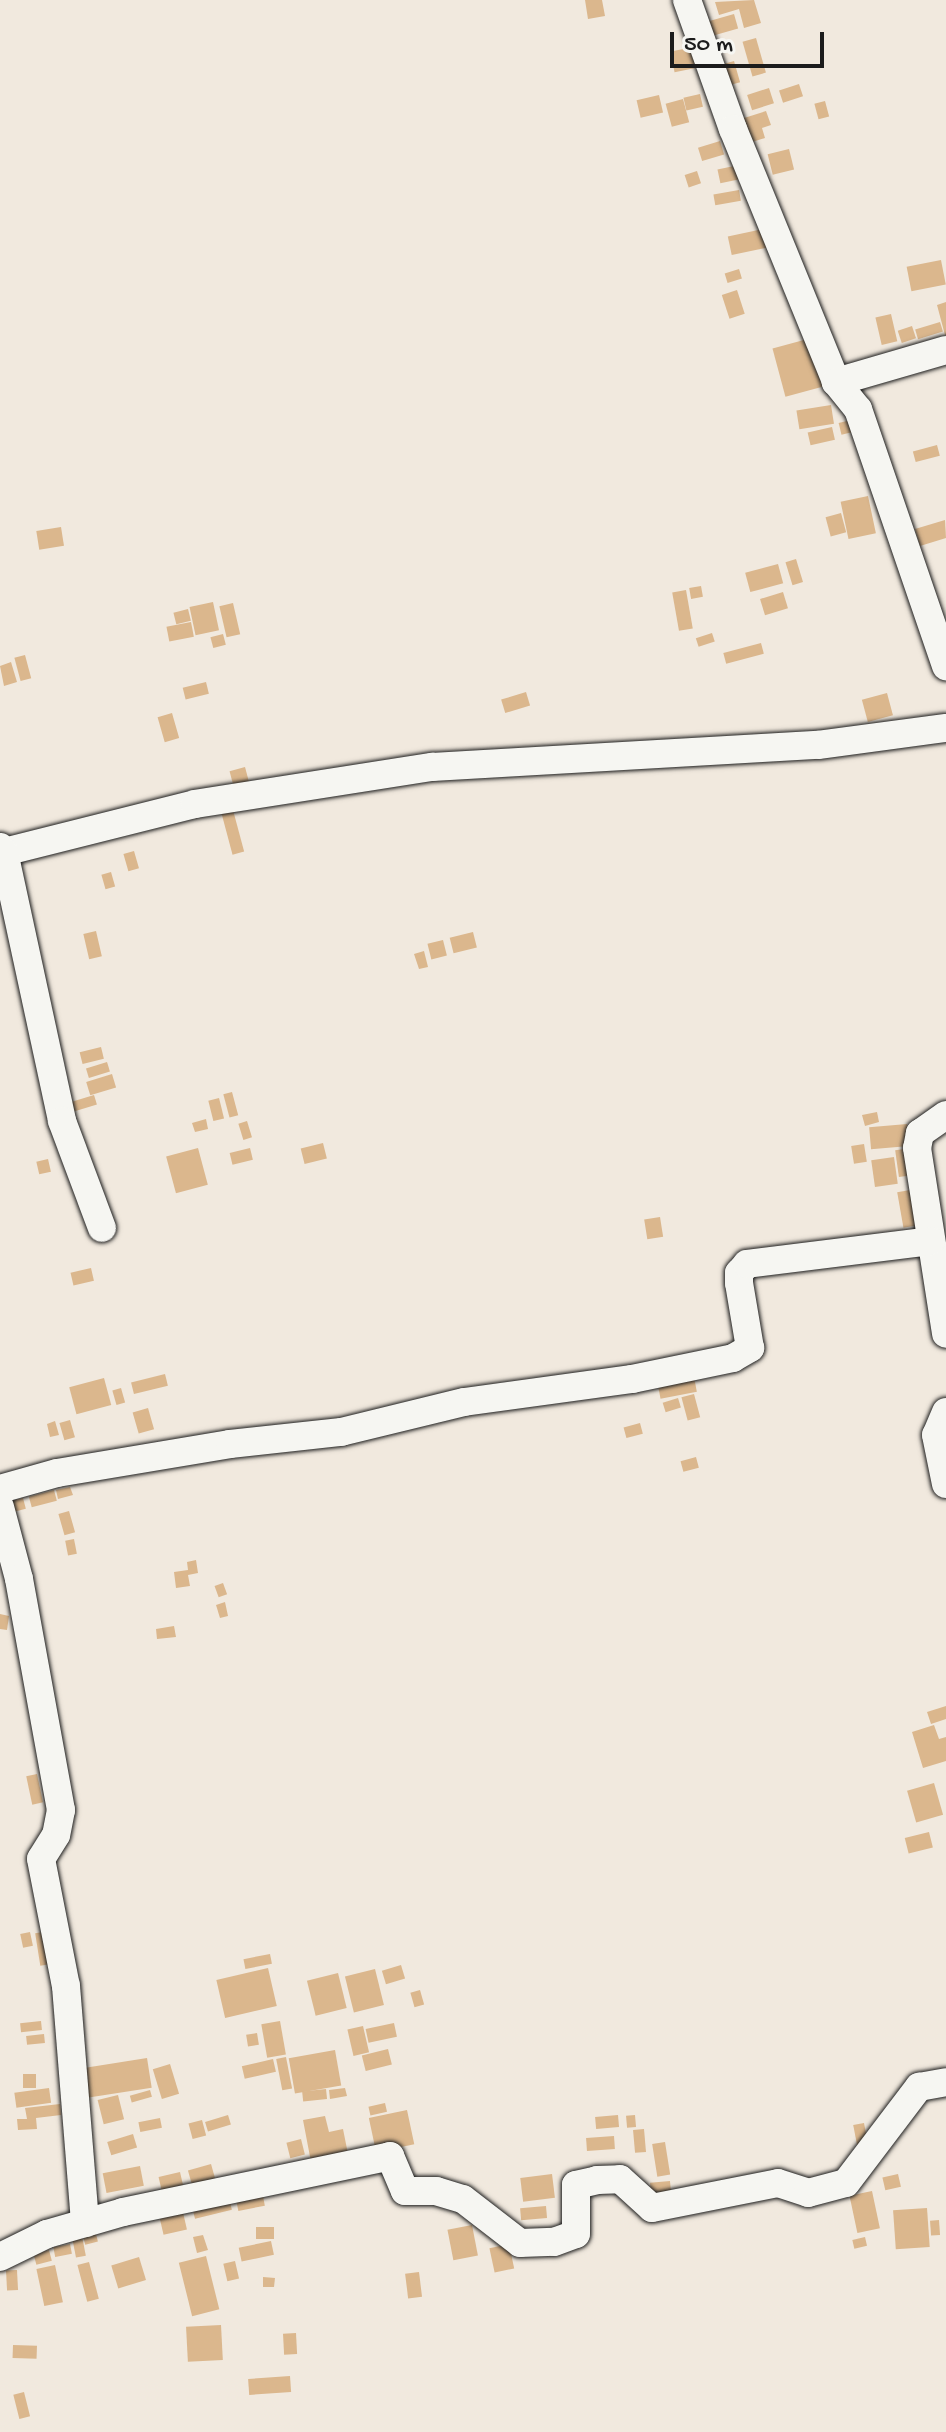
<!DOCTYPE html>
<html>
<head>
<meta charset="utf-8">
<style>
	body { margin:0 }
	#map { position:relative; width:946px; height:2432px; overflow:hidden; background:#f1e9de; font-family:"Gochi Hand",sans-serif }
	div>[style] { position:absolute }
	.building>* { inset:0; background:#dbb78d; transform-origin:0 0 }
	.roads { filter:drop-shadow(0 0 2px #1c1c1c) drop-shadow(0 0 2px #1c1c1c) }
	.minor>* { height:28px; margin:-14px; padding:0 14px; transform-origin:14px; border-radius:14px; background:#f6f6f2 }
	span { translate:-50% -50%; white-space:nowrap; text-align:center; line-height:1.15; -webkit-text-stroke:8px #f6f6f2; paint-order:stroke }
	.scale { position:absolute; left:670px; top:32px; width:154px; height:36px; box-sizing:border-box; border:4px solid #1c1c1c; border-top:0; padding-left:10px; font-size:24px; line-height:28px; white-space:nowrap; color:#1c1c1c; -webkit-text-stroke:6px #f6f6f2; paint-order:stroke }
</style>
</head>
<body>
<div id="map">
	<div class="building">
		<i style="clip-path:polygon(585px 0,602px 0,605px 16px,588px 19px)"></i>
		<i style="clip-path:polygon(754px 0,761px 23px,744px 28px,739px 9px,719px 15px,715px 2px)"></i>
		<i style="left:734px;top:14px;width:15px;height:30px;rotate:74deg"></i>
		<i style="left:756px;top:38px;width:36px;height:14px;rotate:74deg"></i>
		<i style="left:699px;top:46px;width:21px;height:29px;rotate:79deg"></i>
		<i style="left:734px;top:61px;width:22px;height:15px;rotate:74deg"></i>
		<i style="left:799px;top:84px;width:13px;height:21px;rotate:72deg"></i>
		<i style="left:769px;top:88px;width:16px;height:23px;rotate:72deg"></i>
		<i style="left:700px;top:94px;width:13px;height:17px;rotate:77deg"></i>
		<i style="left:659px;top:95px;width:18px;height:23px;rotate:77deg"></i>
		<i style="left:683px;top:99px;width:24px;height:18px;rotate:75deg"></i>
		<i style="left:825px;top:101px;width:16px;height:11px;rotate:75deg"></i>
		<i style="clip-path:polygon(766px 111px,771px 125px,762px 128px,765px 138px,749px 143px,741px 119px)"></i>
		<i style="left:720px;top:141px;width:14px;height:23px;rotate:73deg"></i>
		<i style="left:789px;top:149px;width:21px;height:22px;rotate:76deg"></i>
		<i style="left:739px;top:165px;width:14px;height:22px;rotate:78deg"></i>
		<i style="left:697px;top:171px;width:13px;height:13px;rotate:72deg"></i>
		<i style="left:739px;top:190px;width:11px;height:26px;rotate:80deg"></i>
		<i style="left:763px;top:229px;width:19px;height:36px;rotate:78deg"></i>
		<i style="left:941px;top:260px;width:25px;height:35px;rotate:79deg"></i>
		<i style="left:739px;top:269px;width:10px;height:15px;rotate:73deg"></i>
		<i style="left:737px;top:290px;width:25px;height:16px;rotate:72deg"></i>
		<i style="clip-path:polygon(946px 302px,946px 335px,945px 335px,937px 305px)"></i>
		<i style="left:891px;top:314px;width:28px;height:16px;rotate:77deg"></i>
		<i style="left:940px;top:322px;width:10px;height:26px;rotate:73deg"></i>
		<i style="left:912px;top:326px;width:13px;height:15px;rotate:72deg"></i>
		<i style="left:815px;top:337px;width:50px;height:44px;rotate:75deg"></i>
		<i style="left:831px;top:405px;width:19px;height:35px;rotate:81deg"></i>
		<i style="left:859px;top:418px;width:12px;height:21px;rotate:76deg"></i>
		<i style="left:832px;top:427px;width:13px;height:25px;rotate:77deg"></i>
		<i style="left:937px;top:445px;width:11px;height:25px;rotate:75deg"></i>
		<i style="left:868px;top:496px;width:38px;height:28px;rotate:78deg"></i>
		<i style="left:841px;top:513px;width:20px;height:16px;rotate:75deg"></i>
		<i style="clip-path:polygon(945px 520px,946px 538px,920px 546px,915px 529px)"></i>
		<i style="left:61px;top:527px;width:19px;height:25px;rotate:81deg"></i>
		<i style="left:796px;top:559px;width:24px;height:11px;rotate:73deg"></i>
		<i style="left:778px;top:564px;width:20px;height:34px;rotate:75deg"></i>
		<i style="left:701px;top:586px;width:11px;height:12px;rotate:80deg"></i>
		<i style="left:686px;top:590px;width:39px;height:14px;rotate:80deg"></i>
		<i style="left:783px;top:592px;width:17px;height:24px;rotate:73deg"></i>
		<i style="left:213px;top:602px;width:29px;height:24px;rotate:78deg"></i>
		<i style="left:233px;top:603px;width:32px;height:14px;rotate:77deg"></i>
		<i style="left:188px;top:609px;width:12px;height:15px;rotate:76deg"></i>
		<i style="left:191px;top:622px;width:15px;height:25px;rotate:79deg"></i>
		<i style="left:712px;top:633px;width:9px;height:17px;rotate:72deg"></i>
		<i style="left:223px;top:634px;width:11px;height:13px;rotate:75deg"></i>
		<i style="left:761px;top:643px;width:11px;height:39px;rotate:75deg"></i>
		<i style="left:25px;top:655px;width:24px;height:11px;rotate:75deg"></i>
		<i style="clip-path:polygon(11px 662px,17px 682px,4px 686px,0 666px)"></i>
		<i style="left:206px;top:682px;width:12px;height:24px;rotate:76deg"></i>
		<i style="left:526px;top:692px;width:14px;height:26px;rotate:73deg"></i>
		<i style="left:887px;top:693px;width:23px;height:26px;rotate:75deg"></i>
		<i style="left:172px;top:713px;width:26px;height:15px;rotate:74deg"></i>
		<i style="left:245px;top:767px;width:24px;height:16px;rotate:75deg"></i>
		<i style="left:233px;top:810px;width:43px;height:12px;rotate:75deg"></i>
		<i style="left:134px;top:851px;width:18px;height:11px;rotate:74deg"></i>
		<i style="left:111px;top:872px;width:15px;height:10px;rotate:74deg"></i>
		<i style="left:96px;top:931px;width:26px;height:13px;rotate:77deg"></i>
		<i style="left:473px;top:932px;width:16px;height:24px;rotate:76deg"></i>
		<i style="left:443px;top:940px;width:16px;height:16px;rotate:76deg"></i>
		<i style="clip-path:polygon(424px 951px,428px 967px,419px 969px,414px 954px)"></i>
		<i style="left:101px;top:1047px;width:12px;height:22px;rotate:76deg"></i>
		<i style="left:107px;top:1062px;width:10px;height:22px;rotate:73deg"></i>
		<i style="left:112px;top:1074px;width:14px;height:27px;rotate:73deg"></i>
		<i style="left:232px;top:1092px;width:24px;height:9px;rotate:75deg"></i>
		<i style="left:94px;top:1095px;width:10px;height:24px;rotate:73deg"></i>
		<i style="left:219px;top:1098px;width:21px;height:11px;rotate:76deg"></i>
		<i style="clip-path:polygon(877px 1112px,879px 1122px,865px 1126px,862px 1115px)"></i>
		<i style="clip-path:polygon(206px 1119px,208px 1129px,195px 1132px,192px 1123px)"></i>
		<i style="left:247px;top:1121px;width:17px;height:9px;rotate:73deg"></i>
		<i style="left:907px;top:1124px;width:22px;height:38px;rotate:85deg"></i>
		<i style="left:323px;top:1143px;width:16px;height:23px;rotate:76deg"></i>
		<i style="left:864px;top:1144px;width:18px;height:13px;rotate:81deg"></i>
		<i style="left:198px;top:1148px;width:38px;height:33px;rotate:75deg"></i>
		<i style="left:250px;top:1148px;width:12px;height:21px;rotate:76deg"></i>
		<i style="left:912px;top:1148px;width:27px;height:17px;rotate:82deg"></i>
		<i style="left:894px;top:1157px;width:27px;height:23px;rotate:82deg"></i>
		<i style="left:48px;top:1159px;width:13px;height:12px;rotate:77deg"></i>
		<i style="left:910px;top:1190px;width:36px;height:13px;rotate:80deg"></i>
		<i style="left:660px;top:1217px;width:20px;height:16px;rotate:81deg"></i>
		<i style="left:91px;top:1268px;width:13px;height:21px;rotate:77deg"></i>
		<i style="left:165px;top:1374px;width:12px;height:35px;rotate:76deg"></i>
		<i style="left:694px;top:1377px;width:15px;height:37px;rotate:79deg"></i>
		<i style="left:104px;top:1378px;width:28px;height:36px;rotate:75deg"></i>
		<i style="left:121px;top:1388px;width:15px;height:9px;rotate:74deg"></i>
		<i style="left:694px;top:1394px;width:24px;height:13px;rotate:75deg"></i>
		<i style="left:678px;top:1398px;width:10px;height:16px;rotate:73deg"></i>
		<i style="left:148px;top:1408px;width:22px;height:16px;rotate:74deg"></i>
		<i style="left:70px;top:1420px;width:18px;height:11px;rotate:74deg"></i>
		<i style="clip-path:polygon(55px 1421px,59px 1435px,50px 1437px,47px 1424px)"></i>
		<i style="left:640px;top:1423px;width:11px;height:17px;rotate:75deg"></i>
		<i style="left:696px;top:1457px;width:11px;height:16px;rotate:75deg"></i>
		<i style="clip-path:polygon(70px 1487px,73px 1495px,58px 1499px,56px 1490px)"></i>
		<i style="left:54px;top:1490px;width:11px;height:26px;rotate:75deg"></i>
		<i style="left:23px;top:1498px;width:11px;height:13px;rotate:75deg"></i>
		<i style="left:69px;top:1511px;width:22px;height:11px;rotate:74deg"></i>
		<i style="left:74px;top:1539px;width:15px;height:9px;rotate:79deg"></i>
		<i style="clip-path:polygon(196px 1560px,198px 1573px,188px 1575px,190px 1586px,176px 1588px,174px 1572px,188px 1570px,187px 1562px)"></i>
		<i style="left:223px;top:1583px;width:12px;height:9px;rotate:70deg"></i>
		<i style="clip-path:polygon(225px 1602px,228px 1616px,220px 1618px,216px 1605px)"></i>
		<i style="clip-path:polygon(0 1614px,9px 1616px,7px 1630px,0 1629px)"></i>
		<i style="clip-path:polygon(174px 1626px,176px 1637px,157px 1639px,156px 1629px)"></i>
		<i style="clip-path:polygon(946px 1706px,946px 1719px,931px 1724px,927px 1712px)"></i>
		<i style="clip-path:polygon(934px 1725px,939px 1739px,946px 1737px,946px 1761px,923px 1768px,912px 1732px)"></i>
		<i style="left:37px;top:1774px;width:29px;height:11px;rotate:78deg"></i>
		<i style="left:934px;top:1783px;width:33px;height:28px;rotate:74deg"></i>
		<i style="left:929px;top:1832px;width:16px;height:25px;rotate:76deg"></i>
		<i style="left:49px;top:1931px;width:33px;height:14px;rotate:81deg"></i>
		<i style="left:30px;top:1932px;width:14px;height:10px;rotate:78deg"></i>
		<i style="left:270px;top:1954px;width:10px;height:27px;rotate:79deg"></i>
		<i style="left:401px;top:1965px;width:14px;height:20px;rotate:73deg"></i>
		<i style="left:268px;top:1968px;width:39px;height:53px;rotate:77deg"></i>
		<i style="left:375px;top:1969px;width:37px;height:31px;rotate:76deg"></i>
		<i style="left:338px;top:1973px;width:36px;height:32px;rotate:76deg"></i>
		<i style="left:420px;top:1990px;width:15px;height:10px;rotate:74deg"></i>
		<i style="left:41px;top:2021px;width:9px;height:21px;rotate:84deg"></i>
		<i style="left:280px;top:2021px;width:34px;height:19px;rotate:80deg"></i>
		<i style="left:394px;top:2023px;width:14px;height:29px;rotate:78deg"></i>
		<i style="left:363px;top:2026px;width:27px;height:16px;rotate:77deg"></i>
		<i style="left:257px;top:2033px;width:12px;height:11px;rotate:81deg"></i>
		<i style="left:44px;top:2034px;width:9px;height:18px;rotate:84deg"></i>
		<i style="left:388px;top:2049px;width:16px;height:27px;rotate:76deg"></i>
		<i style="left:335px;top:2050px;width:36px;height:47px;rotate:80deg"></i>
		<i style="left:286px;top:2057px;width:32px;height:10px;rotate:79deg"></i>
		<i style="left:147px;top:2058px;width:30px;height:67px;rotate:81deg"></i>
		<i style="left:273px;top:2059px;width:13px;height:32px;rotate:77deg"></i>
		<i style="left:170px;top:2064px;width:31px;height:18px;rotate:73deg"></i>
		<i style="left:23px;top:2074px;width:13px;height:14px"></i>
		<i style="left:49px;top:2088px;width:15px;height:35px;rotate:82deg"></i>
		<i style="clip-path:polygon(345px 2088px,347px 2096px,330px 2099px,329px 2090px)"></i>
		<i style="left:326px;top:2089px;width:10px;height:24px;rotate:84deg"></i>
		<i style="left:150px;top:2090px;width:7px;height:21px;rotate:74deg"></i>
		<i style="left:118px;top:2095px;width:25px;height:21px;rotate:76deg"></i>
		<i style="left:385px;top:2103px;width:9px;height:17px;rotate:77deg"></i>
		<i style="clip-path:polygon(60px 2104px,61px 2115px,36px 2118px,37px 2129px,18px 2130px,17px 2119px,27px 2119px,25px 2108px)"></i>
		<i style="left:407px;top:2110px;width:35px;height:39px;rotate:78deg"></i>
		<i style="left:228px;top:2115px;width:10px;height:24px;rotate:73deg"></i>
		<i style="left:618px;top:2115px;width:12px;height:23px;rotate:85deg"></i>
		<i style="left:635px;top:2115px;width:12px;height:9px;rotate:85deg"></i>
		<i style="clip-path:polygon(325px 2116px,329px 2132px,343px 2129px,348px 2154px,311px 2162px,303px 2120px)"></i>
		<i style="left:160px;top:2118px;width:10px;height:22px;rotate:79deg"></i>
		<i style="left:202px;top:2120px;width:16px;height:14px;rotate:75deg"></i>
		<i style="left:864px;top:2123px;width:26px;height:11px;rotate:79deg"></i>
		<i style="left:644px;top:2129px;width:23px;height:11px;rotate:85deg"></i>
		<i style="left:133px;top:2134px;width:14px;height:27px;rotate:73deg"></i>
		<i style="left:614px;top:2136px;width:13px;height:28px;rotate:86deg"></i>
		<i style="left:301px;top:2139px;width:16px;height:15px;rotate:76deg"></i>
		<i style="left:665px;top:2142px;width:33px;height:13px;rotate:81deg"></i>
		<i style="left:211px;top:2164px;width:15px;height:24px;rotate:74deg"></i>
		<i style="left:140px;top:2166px;width:20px;height:38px;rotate:79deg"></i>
		<i style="left:180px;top:2172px;width:18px;height:22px;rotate:77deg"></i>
		<i style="left:552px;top:2174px;width:24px;height:32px;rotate:83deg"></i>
		<i style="left:898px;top:2174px;width:13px;height:16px;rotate:77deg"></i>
		<i style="left:670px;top:2181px;width:11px;height:20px;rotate:85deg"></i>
		<i style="left:262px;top:2191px;width:15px;height:27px;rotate:79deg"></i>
		<i style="left:872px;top:2191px;width:38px;height:23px;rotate:78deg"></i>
		<i style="left:229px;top:2198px;width:12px;height:38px;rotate:76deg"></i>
		<i style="left:546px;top:2206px;width:12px;height:26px;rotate:85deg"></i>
		<i style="left:182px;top:2208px;width:22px;height:24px;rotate:77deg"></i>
		<i style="left:927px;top:2208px;width:39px;height:34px;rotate:86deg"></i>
		<i style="left:939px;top:2220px;width:15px;height:9px;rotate:86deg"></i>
		<i style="left:472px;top:2225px;width:31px;height:25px;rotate:79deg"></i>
		<i style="left:94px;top:2226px;width:16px;height:13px;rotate:76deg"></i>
		<i style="left:274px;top:2227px;width:12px;height:18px;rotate:90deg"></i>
		<i style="clip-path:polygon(203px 2235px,208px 2250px,197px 2253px,193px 2237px)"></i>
		<i style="left:82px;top:2236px;width:20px;height:10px;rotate:79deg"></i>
		<i style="left:865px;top:2237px;width:9px;height:13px;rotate:77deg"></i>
		<i style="left:271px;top:2241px;width:14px;height:33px;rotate:78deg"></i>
		<i style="left:70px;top:2244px;width:10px;height:17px;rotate:79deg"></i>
		<i style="left:509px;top:2244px;width:25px;height:20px;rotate:78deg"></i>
		<i style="left:49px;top:2250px;width:11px;height:16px;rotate:75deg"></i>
		<i style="left:206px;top:2256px;width:55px;height:28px;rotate:76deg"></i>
		<i style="left:139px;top:2257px;width:24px;height:29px;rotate:73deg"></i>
		<i style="left:235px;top:2261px;width:18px;height:12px;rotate:77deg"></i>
		<i style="left:89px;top:2262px;width:38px;height:12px;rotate:75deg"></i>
		<i style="left:55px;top:2265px;width:38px;height:19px;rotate:78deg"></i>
		<i style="left:17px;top:2270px;width:20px;height:11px;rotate:87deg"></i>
		<i style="left:419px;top:2272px;width:25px;height:14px;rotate:83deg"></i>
		<i style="clip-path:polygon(263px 2277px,275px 2278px,274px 2287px,263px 2287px)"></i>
		<i style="left:221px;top:2325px;width:35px;height:35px;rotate:87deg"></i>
		<i style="left:296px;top:2333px;width:21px;height:13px;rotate:87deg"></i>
		<i style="left:13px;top:2345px;width:24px;height:13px;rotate:2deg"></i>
		<i style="left:290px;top:2376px;width:16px;height:42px;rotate:86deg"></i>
		<i style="left:24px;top:2392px;width:25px;height:11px;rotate:76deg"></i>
	</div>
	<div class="roads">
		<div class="minor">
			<i style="left:687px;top:0;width:137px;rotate:70.4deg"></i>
			<i style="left:733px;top:129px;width:273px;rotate:67.8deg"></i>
			<i style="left:946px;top:350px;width:115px;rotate:163.8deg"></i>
			<i style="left:836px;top:382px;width:35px;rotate:51deg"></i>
			<i style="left:858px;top:409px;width:272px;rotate:71.1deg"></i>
			<i style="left:0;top:847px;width:6px;rotate:51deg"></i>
			<i style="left:4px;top:852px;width:197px;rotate:-14.1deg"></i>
			<i style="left:195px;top:804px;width:240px;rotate:-8.9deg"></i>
			<i style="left:432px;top:767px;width:387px;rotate:-3.3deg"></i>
			<i style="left:818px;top:745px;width:129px;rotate:-7.6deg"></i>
			<i style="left:4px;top:852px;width:275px;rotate:77.8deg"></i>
			<i style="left:62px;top:1121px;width:114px;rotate:69.5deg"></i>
			<i style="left:946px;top:1115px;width:32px;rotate:145deg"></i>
			<i style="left:920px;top:1133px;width:15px;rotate:101deg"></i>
			<i style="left:917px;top:1148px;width:188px;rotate:81.1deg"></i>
			<i style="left:946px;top:1412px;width:25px;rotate:113deg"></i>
			<i style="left:936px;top:1435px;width:50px;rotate:78.5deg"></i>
			<i style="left:0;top:1489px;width:59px;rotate:-15.7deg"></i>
			<i style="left:57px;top:1473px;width:175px;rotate:-9.5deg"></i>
			<i style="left:230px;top:1444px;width:112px;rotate:-6.2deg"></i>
			<i style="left:341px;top:1432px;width:127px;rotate:-13.7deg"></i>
			<i style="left:464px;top:1402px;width:170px;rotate:-7.8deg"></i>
			<i style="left:632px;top:1379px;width:103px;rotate:-11.7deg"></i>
			<i style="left:733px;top:1358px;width:20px;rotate:-30deg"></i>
			<i style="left:750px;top:1348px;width:66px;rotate:-99.6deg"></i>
			<i style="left:739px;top:1283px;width:10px;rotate:-90deg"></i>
			<i style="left:739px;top:1273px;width:12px;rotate:-48deg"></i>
			<i style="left:747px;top:1264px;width:185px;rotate:-7.1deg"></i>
			<i style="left:0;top:1507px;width:74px;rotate:75.2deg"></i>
			<i style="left:19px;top:1579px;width:235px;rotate:79.7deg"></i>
			<i style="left:61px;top:1810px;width:25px;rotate:101deg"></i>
			<i style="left:56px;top:1835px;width:28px;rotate:122deg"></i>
			<i style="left:41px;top:1859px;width:129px;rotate:78.9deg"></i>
			<i style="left:66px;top:1986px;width:238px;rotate:85.4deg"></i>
			<i style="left:0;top:2257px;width:52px;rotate:-26.1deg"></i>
			<i style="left:47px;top:2234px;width:79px;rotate:-16.1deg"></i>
			<i style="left:123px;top:2212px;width:273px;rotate:-11.8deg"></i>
			<i style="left:390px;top:2156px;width:38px;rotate:67deg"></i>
			<i style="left:405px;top:2191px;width:31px"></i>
			<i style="left:436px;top:2191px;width:28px;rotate:17deg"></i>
			<i style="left:463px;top:2199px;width:72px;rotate:37.7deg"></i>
			<i style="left:520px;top:2243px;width:34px;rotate:-2deg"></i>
			<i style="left:554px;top:2242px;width:23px;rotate:-20deg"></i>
			<i style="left:576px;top:2234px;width:49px;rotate:-90deg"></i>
			<i style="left:576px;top:2185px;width:22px;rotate:-13deg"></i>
			<i style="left:597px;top:2180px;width:23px;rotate:-2deg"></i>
			<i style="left:620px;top:2179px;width:43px;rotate:42.2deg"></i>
			<i style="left:652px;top:2208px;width:128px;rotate:-11.2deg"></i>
			<i style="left:778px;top:2183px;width:32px;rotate:18deg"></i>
			<i style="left:808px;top:2193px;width:39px;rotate:-15deg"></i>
			<i style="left:846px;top:2183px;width:121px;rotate:-52.8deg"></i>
			<i style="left:919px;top:2087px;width:27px;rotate:-10deg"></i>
		</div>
	</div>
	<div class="scale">50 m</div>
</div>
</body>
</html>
